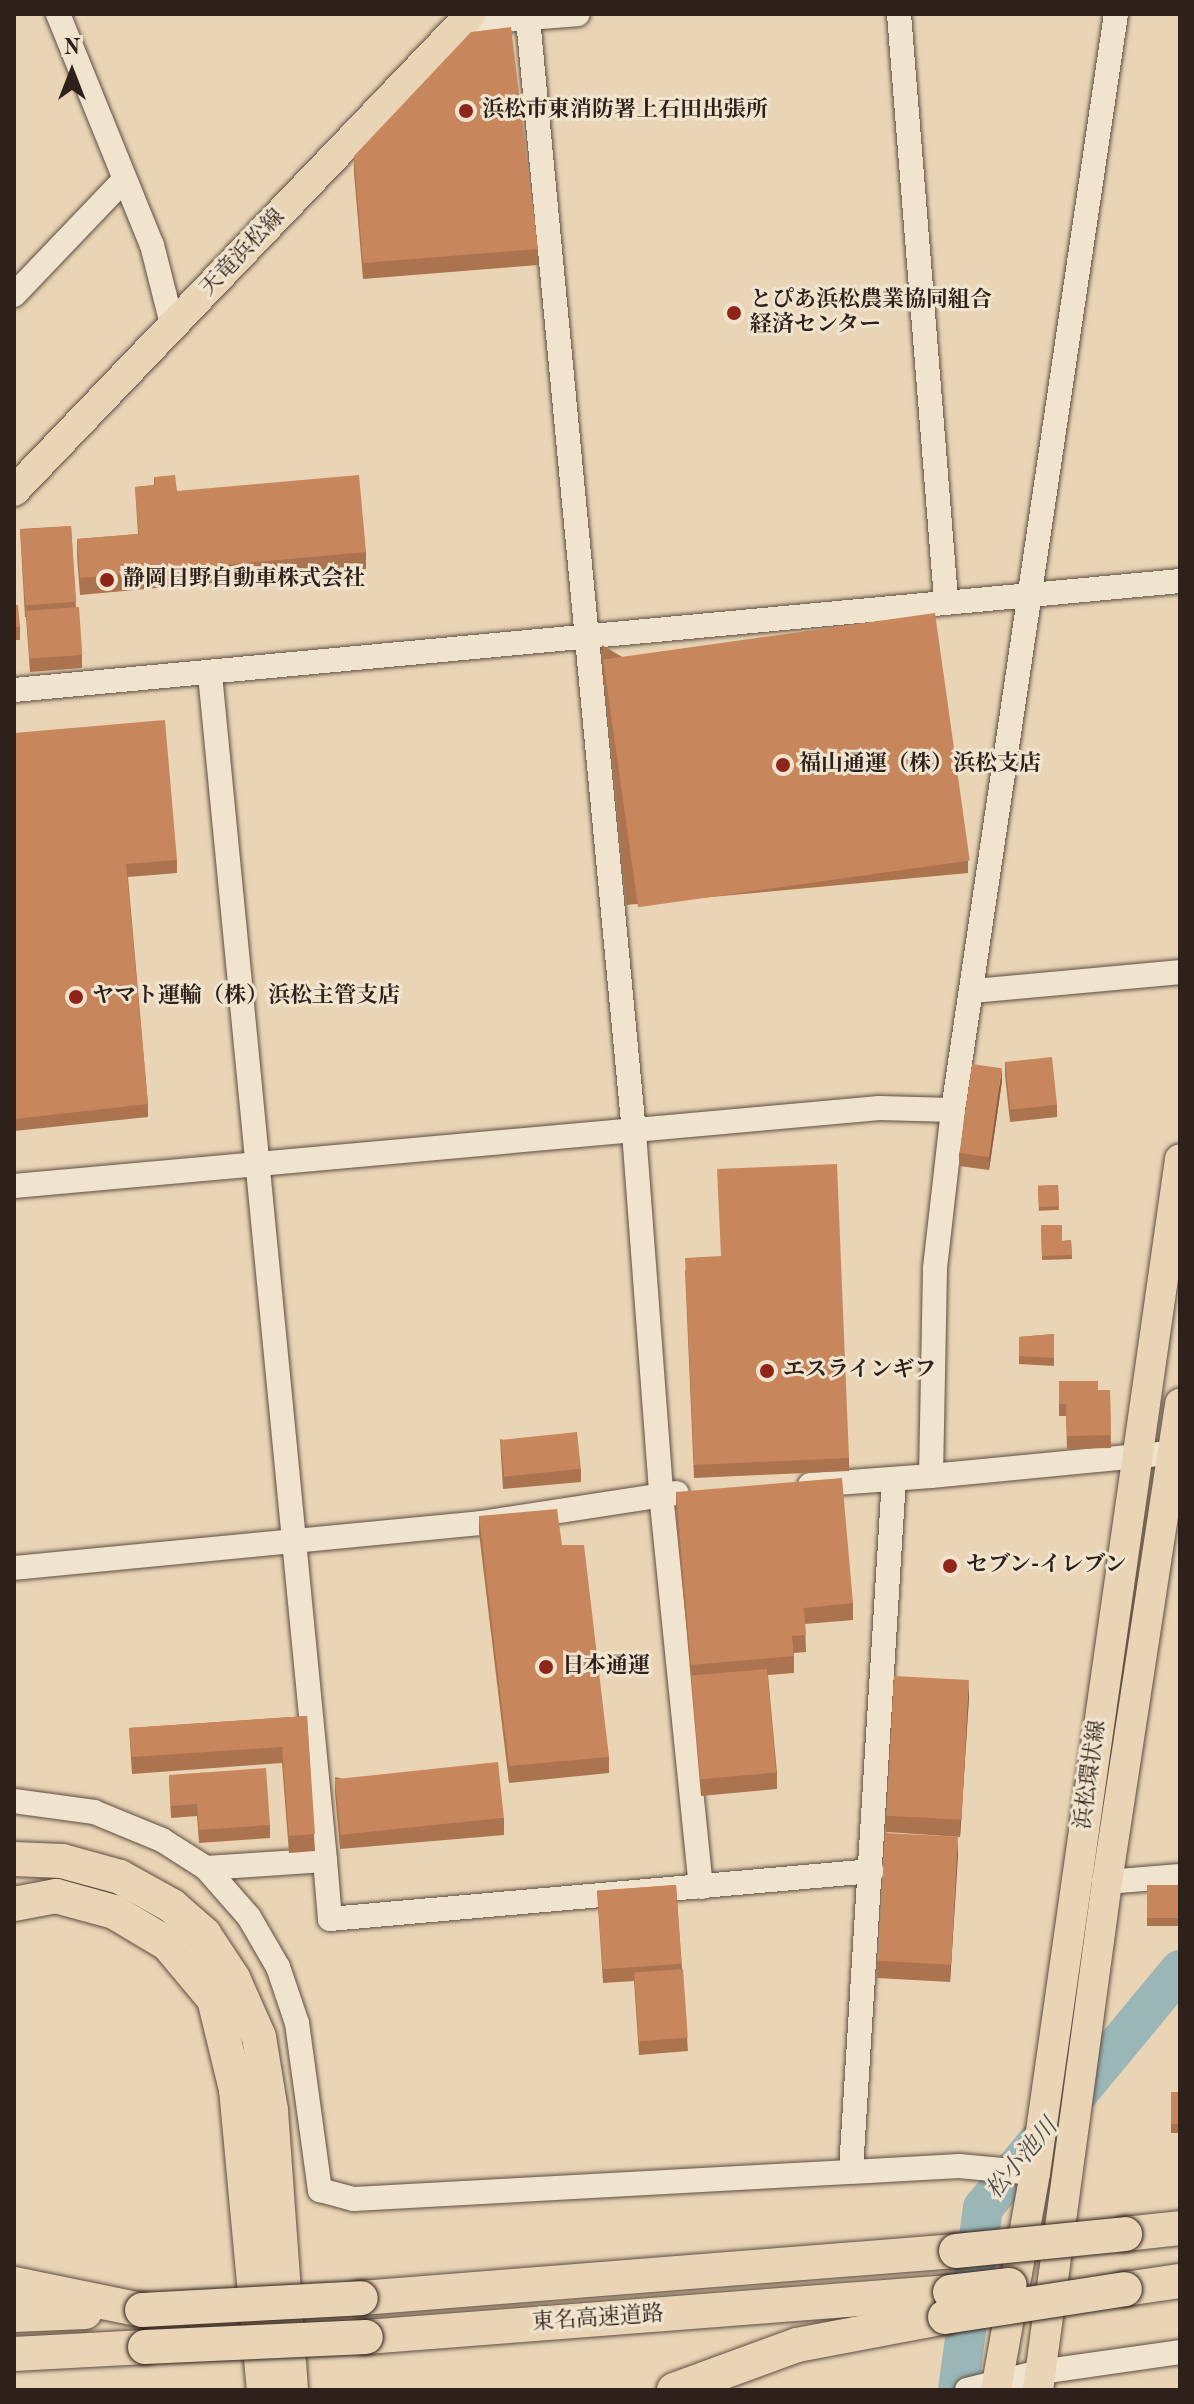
<!DOCTYPE html>
<html>
<head>
<meta charset="utf-8">
<style>
	body { margin:0 }
	#map { position:relative; width:1194px; height:2404px; overflow:hidden; background:#e9d5b5; font-family:"Old Standard TT","Noto Serif JP",serif }
	div>[style] { position:absolute }
	.river>* { height:40px; margin:-20px; padding:0 20px; transform-origin:20px; border-radius:20px; background:#9bb6b7 }
	.roads { filter:drop-shadow(0 0 2px #5d4d42) drop-shadow(0 0 2px #5d4d42) }
	.minor>* { height:24px; margin:-12px; padding:0 12px; transform-origin:12px; border-radius:12px; background:#f1e4cf }
	.major>* { height:30px; margin:-15px; padding:0 15px; transform-origin:15px; border-radius:15px; background:#e9d5b5 }
	.highway>* { height:34px; margin:-17px; padding:0 17px; transform-origin:17px; border-radius:17px; background:#e9d5b5 }
	.bridges { filter:drop-shadow(0 0 2px #2e201b) drop-shadow(0 0 2px #2e201b) }
	.highway-bridge>* { height:34px; margin:-17px; padding:0 17px; transform-origin:17px; border-radius:17px; background:#e9d5b5 }
	.wall>* { inset:0; background:#ac734f; transform-origin:0 0 }
	.shaded-wall>* { inset:0; background:#8c5e40 }
	.building>* { inset:0; background:#c8865c; transform-origin:0 0 }
	.dots>* { width:22px; height:22px; translate:-50% -50%; box-sizing:border-box; border:4px solid #f1e4cf; border-radius:50% }
	span { translate:-50% -50%; white-space:nowrap; text-align:center; line-height:1.15; -webkit-text-stroke:6px #f1e4cf; paint-order:stroke }
	.poi-label { font-size:22px; color:#2e201b; font-weight:700 }
	.left { translate:0 -50%; text-align:left }
	.street-label { font-size:22px; color:#2e201b }
	.water-label { font-size:24px; color:#4f4d4a; font-style:italic }
	.frame { position:absolute; inset:0; border:16px solid #2e201b; pointer-events:none }
	.north { position:absolute; left:32px; top:32px; width:80px; height:80px; -webkit-text-stroke:6px #f1e4cf; paint-order:stroke; rotate:0deg; font-size:22px; font-weight:700; line-height:32px; text-align:center; color:#2e201b }
	.north::after { content:''; display:block; margin:auto; width:28px; height:36px; background:#2e201b; clip-path:polygon(50% 0,100% 100%,50% 72%,0 100%) }
</style>
</head>
<body>
<div id="map">
	<div class="river">
		<i style="left:958px;top:2390px;width:184px;rotate:-82.2deg"></i>
		<i style="left:983px;top:2208px;width:309px;rotate:-50.4deg"></i>
	</div>
	<div class="roads">
		<div class="minor">
			<i style="left:58px;top:14px;width:249px;rotate:67.9deg"></i>
			<i style="left:152px;top:245px;width:86px;rotate:75.8deg"></i>
			<i style="left:899px;top:14px;width:588px;rotate:85.41deg"></i>
			<i style="left:1116px;top:14px;width:1108px;rotate:98.46deg"></i>
			<i style="left:953px;top:1110px;width:160px;rotate:96.5deg"></i>
			<i style="left:935px;top:1269px;width:207px;rotate:91.1deg"></i>
			<i style="left:931px;top:1476px;width:250px;rotate:-5.5deg"></i>
			<i style="left:528px;top:19px;width:1118px;rotate:84.56deg"></i>
			<i style="left:634px;top:1132px;width:363px;rotate:85.7deg"></i>
			<i style="left:661px;top:1494px;width:395px;rotate:84.2deg"></i>
			<i style="left:462px;top:23px;width:116px;rotate:-4.4deg"></i>
			<i style="left:14px;top:295px;width:159px;rotate:-46.3deg"></i>
			<i style="left:14px;top:690px;width:1171px;rotate:-5.34deg"></i>
			<i style="left:973px;top:991px;width:208px;rotate:-5.2deg"></i>
			<i style="left:14px;top:1186px;width:869px;rotate:-5.15deg"></i>
			<i style="left:879px;top:1108px;width:74px;rotate:1.5deg"></i>
			<i style="left:810px;top:1485px;width:121px;rotate:-4.3deg"></i>
			<i style="left:14px;top:1568px;width:469px;rotate:-5.5deg"></i>
			<i style="left:481px;top:1523px;width:198px;rotate:-8.7deg"></i>
			<i style="left:14px;top:1801px;width:81px;rotate:7.8deg"></i>
			<i style="left:94px;top:1812px;width:74px;rotate:22.4deg"></i>
			<i style="left:162px;top:1840px;width:52px;rotate:32.5deg"></i>
			<i style="left:206px;top:1868px;width:65px;rotate:48.7deg"></i>
			<i style="left:249px;top:1917px;width:58px;rotate:59.9deg"></i>
			<i style="left:278px;top:1967px;width:59px;rotate:71.3deg"></i>
			<i style="left:297px;top:2023px;width:169px;rotate:82.2deg"></i>
			<i style="left:320px;top:2190px;width:35px;rotate:15deg"></i>
			<i style="left:354px;top:2199px;width:606px;rotate:-3.12deg"></i>
			<i style="left:959px;top:2166px;width:76px;rotate:5.3deg"></i>
			<i style="left:325px;top:1860px;width:59px;rotate:85.2deg"></i>
			<i style="left:330px;top:1919px;width:544px;rotate:-5.06deg"></i>
			<i style="left:206px;top:1868px;width:119px;rotate:-3.8deg"></i>
			<i style="left:325px;top:1860px;width:1192px;rotate:-95.54deg"></i>
			<i style="left:1107px;top:1882px;width:73px;rotate:-4.7deg"></i>
			<i style="left:851px;top:2170px;width:692px;rotate:-86.44deg"></i>
			<i style="left:967px;top:2390px;width:75px;rotate:-13.9deg"></i>
			<i style="left:1040px;top:2372px;width:141px;rotate:-8.1deg"></i>
		</div>
		<div class="major">
			<i style="left:14px;top:491px;width:661px;rotate:-46.23deg"></i>
			<i style="left:996px;top:2390px;width:220px;rotate:-79.8deg"></i>
			<i style="left:1035px;top:2173px;width:1024px;rotate:-81.86deg"></i>
			<i style="left:1038px;top:2390px;width:513px;rotate:-82.27deg"></i>
			<i style="left:1107px;top:1882px;width:484px;rotate:-81.3deg"></i>
		</div>
		<div class="highway">
			<i style="left:14px;top:1859px;width:48px;rotate:2.4deg"></i>
			<i style="left:62px;top:1861px;width:60px;rotate:15.4deg"></i>
			<i style="left:120px;top:1877px;width:60px;rotate:29.1deg"></i>
			<i style="left:172px;top:1906px;width:43px;rotate:41.2deg"></i>
			<i style="left:204px;top:1934px;width:53px;rotate:56.6deg"></i>
			<i style="left:233px;top:1978px;width:64px;rotate:66.2deg"></i>
			<i style="left:259px;top:2037px;width:75px;rotate:80.8deg"></i>
			<i style="left:271px;top:2111px;width:280px;rotate:85.9deg"></i>
			<i style="left:14px;top:1904px;width:43px;rotate:-10.8deg"></i>
			<i style="left:56px;top:1896px;width:60px;rotate:15.4deg"></i>
			<i style="left:114px;top:1912px;width:63px;rotate:30.7deg"></i>
			<i style="left:168px;top:1944px;width:72px;rotate:50.1deg"></i>
			<i style="left:214px;top:1999px;width:93px;rotate:76.3deg"></i>
			<i style="left:236px;top:2089px;width:302px;rotate:84.7deg"></i>
			<i style="left:1125px;top:2234px;width:55px;rotate:-6.2deg"></i>
			<i style="left:14px;top:2284px;width:131px;rotate:11.5deg"></i>
			<i style="left:1125px;top:2289px;width:56px;rotate:-8.3deg"></i>
			<i style="left:361px;top:2298px;width:597px;rotate:-4.52deg"></i>
			<i style="left:14px;top:2315px;width:71px;rotate:-2.4deg"></i>
			<i style="left:366px;top:2337px;width:586px;rotate:-4.41deg"></i>
			<i style="left:14px;top:2354px;width:131px;rotate:-3.1deg"></i>
			<i style="left:674px;top:2390px;width:131px;rotate:-20.1deg"></i>
			<i style="left:797px;top:2345px;width:151px;rotate:-10.7deg"></i>
		</div>
	</div>
	<div class="bridges">
		<div class="highway-bridge">
			<i style="left:956px;top:2251px;width:170px;rotate:-5.7deg"></i>
			<i style="left:950px;top:2292px;width:60px;rotate:-6.7deg"></i>
			<i style="left:142px;top:2310px;width:219px;rotate:-3.1deg"></i>
			<i style="left:945px;top:2317px;width:182px;rotate:-8.8deg"></i>
			<i style="left:145px;top:2347px;width:221px;rotate:-2.6deg"></i>
		</div>
	</div>
	<div class="wall">
		<i style="clip-path:polygon(354px 156px,538px 249px,538px 265px,363px 279px,354px 173px)"></i>
		<i style="clip-path:polygon(154px 477px,177px 491px,366px 552px,366px 569px,80px 595px,77px 556px,77px 539px,138px 534px,135px 487px,154px 485px)"></i>
		<i style="clip-path:polygon(71px 526px,76px 607px,82px 655px,82px 668px,30px 672px,26px 617px,25px 617px,20px 529px)"></i>
		<i style="clip-path:polygon(14px 605px,20px 627px,20px 640px,14px 640px)"></i>
		<i style="clip-path:polygon(602px 645px,968px 861px,968px 873px,626px 905px,602px 657px)"></i>
		<i style="clip-path:polygon(14px 733px,177px 860px,177px 873px,128px 877px,148px 1104px,148px 1117px,14px 1131px)"></i>
		<i style="clip-path:polygon(1005px 1062px,1057px 1105px,1057px 1117px,1010px 1122px,1005px 1075px)"></i>
		<i style="clip-path:polygon(1002px 1081px,989px 1170px,959px 1166px,959px 1153px)"></i>
		<i style="left:1058px;top:1185px;width:25px;height:20px;rotate:88deg"></i>
		<i style="clip-path:polygon(1041px 1225px,1062px 1241px,1071px 1240px,1072px 1259px,1042px 1260px)"></i>
		<i style="clip-path:polygon(685px 1270px,849px 1458px,849px 1471px,694px 1478px)"></i>
		<i style="clip-path:polygon(1054px 1334px,1054px 1366px,1019px 1364px,1019px 1337px)"></i>
		<i style="clip-path:polygon(1059px 1381px,1098px 1390px,1110px 1390px,1111px 1448px,1067px 1449px,1066px 1416px,1059px 1416px)"></i>
		<i style="clip-path:polygon(500px 1439px,581px 1469px,581px 1482px,503px 1489px)"></i>
		<i style="clip-path:polygon(676px 1492px,853px 1603px,853px 1620px,805px 1624px,806px 1652px,794px 1653px,794px 1673px,768px 1675px,777px 1773px,777px 1789px,701px 1796px,676px 1509px)"></i>
		<i style="clip-path:polygon(479px 1516px,562px 1545px,609px 1757px,609px 1773px,509px 1783px,479px 1533px)"></i>
		<i style="clip-path:polygon(969px 1697px,960px 1837px,886px 1832px,886px 1816px)"></i>
		<i style="clip-path:polygon(307px 1716px,315px 1851px,289px 1853px,282px 1763px,132px 1774px,129px 1728px)"></i>
		<i style="clip-path:polygon(169px 1775px,270px 1825px,270px 1838px,199px 1843px,197px 1816px,171px 1818px)"></i>
		<i style="clip-path:polygon(335px 1777px,504px 1818px,504px 1835px,340px 1849px,335px 1793px)"></i>
		<i style="clip-path:polygon(958px 1854px,950px 1982px,877px 1978px,877px 1961px)"></i>
		<i style="clip-path:polygon(676px 1885px,688px 2051px,639px 2055px,634px 1981px,603px 1983px,597px 1891px)"></i>
		<i style="left:1180px;top:1885px;width:41px;height:33px;rotate:90deg"></i>
		<i style="left:1171px;top:2092px;width:9px;height:41px"></i>
	</div>
	<div class="shaded-wall">
		<i style="clip-path:polygon(1002px 1068px,1002px 1081px,989px 1170px,989px 1157px)"></i>
		<i style="clip-path:polygon(969px 1680px,969px 1697px,960px 1837px,960px 1820px)"></i>
		<i style="clip-path:polygon(958px 1837px,958px 1854px,950px 1982px,950px 1966px)"></i>
	</div>
	<div class="building">
		<i style="clip-path:polygon(511px 27px,538px 249px,363px 263px,354px 156px,471px 32px)"></i>
		<i style="clip-path:polygon(175px 475px,177px 491px,359px 475px,366px 552px,80px 578px,77px 539px,139px 534px,135px 487px,155px 485px,154px 477px)"></i>
		<i style="left:71px;top:526px;width:76px;height:51px;rotate:86deg"></i>
		<i style="clip-path:polygon(14px 605px,18px 605px,20px 627px,14px 627px)"></i>
		<i style="left:79px;top:607px;width:48px;height:53px;rotate:86deg"></i>
		<i style="left:935px;top:613px;width:250px;height:335px;rotate:82deg"></i>
		<i style="clip-path:polygon(165px 720px,177px 860px,126px 864px,148px 1104px,14px 1119px,14px 733px)"></i>
		<i style="left:1052px;top:1057px;width:48px;height:47px;rotate:84deg"></i>
		<i style="left:972px;top:1064px;width:30px;height:90px;rotate:8deg"></i>
		<i style="clip-path:polygon(837px 1164px,849px 1458px,694px 1465px,685px 1258px,721px 1256px,717px 1169px)"></i>
		<i style="left:1058px;top:1185px;width:21px;height:20px;rotate:87deg"></i>
		<i style="clip-path:polygon(1041px 1225px,1062px 1225px,1062px 1241px,1071px 1240px,1072px 1255px,1042px 1256px)"></i>
		<i style="clip-path:polygon(1054px 1334px,1054px 1358px,1019px 1356px,1019px 1337px)"></i>
		<i style="clip-path:polygon(1059px 1381px,1098px 1381px,1098px 1390px,1110px 1390px,1111px 1435px,1067px 1436px,1066px 1404px,1059px 1404px)"></i>
		<i style="left:577px;top:1432px;width:37px;height:77px;rotate:84deg"></i>
		<i style="clip-path:polygon(842px 1478px,853px 1603px,804px 1608px,806px 1635px,792px 1636px,794px 1656px,691px 1665px,676px 1492px)"></i>
		<i style="clip-path:polygon(557px 1509px,562px 1545px,584px 1545px,609px 1757px,509px 1766px,479px 1516px)"></i>
		<i style="left:767px;top:1669px;width:104px;height:76px;rotate:85deg"></i>
		<i style="left:894px;top:1676px;width:75px;height:140px;rotate:3deg"></i>
		<i style="clip-path:polygon(307px 1716px,315px 1834px,289px 1836px,282px 1747px,132px 1757px,129px 1728px)"></i>
		<i style="left:498px;top:1762px;width:56px;height:164px;rotate:84deg"></i>
		<i style="clip-path:polygon(266px 1768px,270px 1825px,199px 1830px,197px 1804px,171px 1806px,169px 1775px)"></i>
		<i style="left:885px;top:1833px;width:73px;height:128px;rotate:3deg"></i>
		<i style="left:676px;top:1885px;width:79px;height:79px;rotate:86deg"></i>
		<i style="left:1180px;top:1885px;width:33px;height:33px;rotate:90deg"></i>
		<i style="left:683px;top:1969px;width:69px;height:49px;rotate:86deg"></i>
		<i style="left:1171px;top:2092px;width:9px;height:32px"></i>
	</div>
	<div class="dots">
		<i style="left:466px;top:111px;background:#8f2418"></i>
		<i style="left:734px;top:313px;background:#8f2418"></i>
		<i style="left:107px;top:580px;background:#8f2418"></i>
		<i style="left:783px;top:765px;background:#8f2418"></i>
		<i style="left:76px;top:997px;background:#8f2418"></i>
		<i style="left:767px;top:1371px;background:#8f2418"></i>
		<i style="left:950px;top:1566px;background:#8f2418"></i>
		<i style="left:546px;top:1667px;background:#8f2418"></i>
	</div>
	<div class="poi-label">
		<span class="left" style="left:482px;top:111px">浜松市東消防署上石田出張所</span>
		<span class="left" style="left:750px;top:313px">とぴあ浜松農業協同組合<br>経済センター</span>
		<span class="left" style="left:123px;top:580px">静岡日野自動車株式会社</span>
		<span class="left" style="left:799px;top:765px">福山通運（株）浜松支店</span>
		<span class="left" style="left:92px;top:997px">ヤマト運輸（株）浜松主管支店</span>
		<span class="left" style="left:783px;top:1371px">エスラインギフ</span>
		<span class="left" style="left:966px;top:1566px">セブン-イレブン</span>
		<span class="left" style="left:562px;top:1667px">日本通運</span>
	</div>
	<div class="street-label">
		<span style="left:243px;top:253px;rotate:-46deg">天竜浜松線</span>
		<span style="left:1091px;top:1775px;rotate:-82deg">浜松環状線</span>
		<span style="left:598px;top:2319px;rotate:-4deg">東名高速道路</span>
	</div>
	<div class="water-label">
		<span style="left:1023px;top:2160px;rotate:-50deg">松小池川</span>
	</div>
	<div class="frame"></div>
	<div class="north">N</div>
</div>
</body>
</html>
